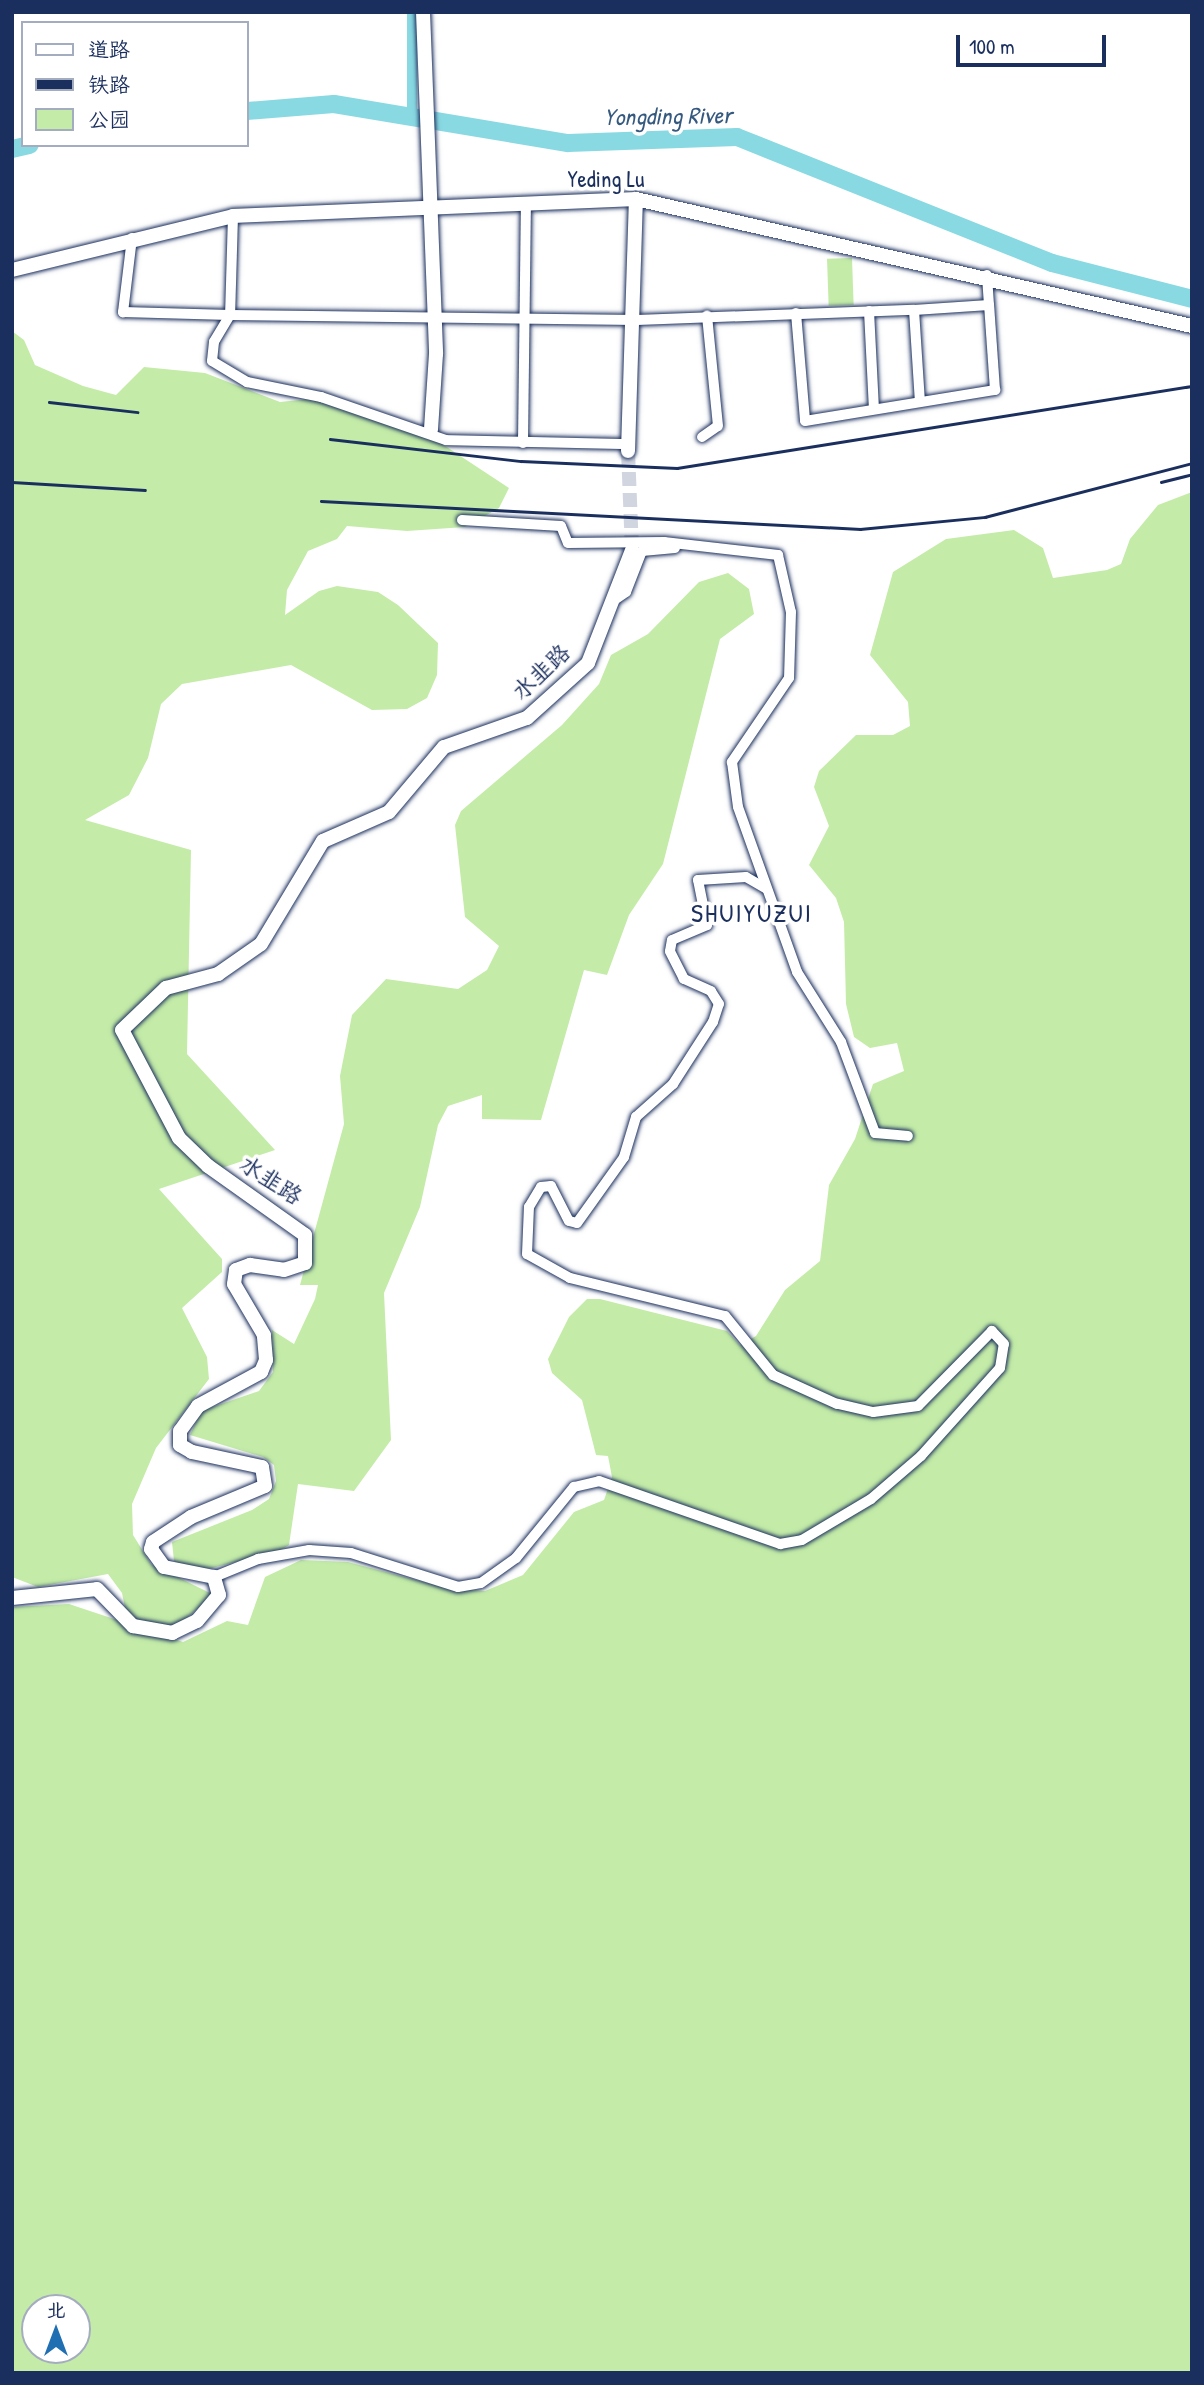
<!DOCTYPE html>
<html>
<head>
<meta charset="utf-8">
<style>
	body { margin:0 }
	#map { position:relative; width:1204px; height:2385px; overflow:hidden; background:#fff; font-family:"Patrick Hand","LXGW WenKai TC",sans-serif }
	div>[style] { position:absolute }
	.green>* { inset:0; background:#c4eca8; transform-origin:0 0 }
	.canal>* { height:10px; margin:-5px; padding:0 5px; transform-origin:5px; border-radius:5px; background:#88d9e2 }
	.river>* { height:18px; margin:-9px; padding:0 9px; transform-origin:9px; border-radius:9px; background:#88d9e2 }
	.secondary-tunnel>* { height:14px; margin-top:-7px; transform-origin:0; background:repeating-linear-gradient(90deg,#d1d5df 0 14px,transparent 0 21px) }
	.roads { filter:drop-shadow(0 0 2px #1b2f5e) drop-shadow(0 0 2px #1b2f5e) }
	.street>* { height:10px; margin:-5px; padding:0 5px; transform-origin:5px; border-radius:5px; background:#fff }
	.secondary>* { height:14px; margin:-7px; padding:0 7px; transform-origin:7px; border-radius:7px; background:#fff }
	.rail>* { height:2.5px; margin:-1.25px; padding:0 1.25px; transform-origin:1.25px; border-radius:1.25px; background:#1b2f5e }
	span { translate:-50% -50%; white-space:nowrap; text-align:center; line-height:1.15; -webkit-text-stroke:7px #fff; paint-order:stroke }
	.street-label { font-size:23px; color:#1b2f5e }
	.water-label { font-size:24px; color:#365a7f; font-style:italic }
	.quarter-label { font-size:26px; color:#1b2f5e; letter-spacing:2px }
	.frame { position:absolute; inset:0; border:14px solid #1b2f5e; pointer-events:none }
	.legend { position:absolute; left:21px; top:21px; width:228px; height:126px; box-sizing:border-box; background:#fff; border:2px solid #a4acbf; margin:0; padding:9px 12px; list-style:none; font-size:21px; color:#1b2f5e }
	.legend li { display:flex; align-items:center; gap:14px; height:35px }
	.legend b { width:35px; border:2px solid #a4acbf }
	.north { position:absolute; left:21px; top:2294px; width:70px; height:70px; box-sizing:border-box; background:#fff; border:2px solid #a4acbf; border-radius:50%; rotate:0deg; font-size:19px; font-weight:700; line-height:28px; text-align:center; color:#1b2f5e }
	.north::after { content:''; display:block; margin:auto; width:24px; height:32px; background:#1f6fb2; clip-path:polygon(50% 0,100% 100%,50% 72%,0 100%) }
	.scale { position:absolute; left:956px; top:35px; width:150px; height:32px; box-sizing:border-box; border:4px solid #1b2f5e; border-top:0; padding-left:9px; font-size:21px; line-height:24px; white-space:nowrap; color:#1b2f5e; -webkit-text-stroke:5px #fff; paint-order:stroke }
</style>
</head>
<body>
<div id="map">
	<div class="green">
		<i style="left:852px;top:258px;width:47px;height:25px;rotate:88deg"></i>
		<i style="clip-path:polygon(12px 331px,24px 340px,35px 365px,83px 386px,116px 395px,144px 367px,205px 373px,280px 402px,310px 399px,427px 434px,509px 488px,499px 508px,465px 527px,407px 531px,347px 526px,337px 539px,308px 551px,287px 590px,285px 615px,319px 591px,337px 586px,378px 592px,398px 605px,438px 643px,437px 675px,427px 698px,407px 709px,372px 710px,291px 665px,182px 684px,161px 704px,148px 758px,129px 795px,85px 820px,191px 850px,187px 1054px,275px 1150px,159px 1189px,222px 1259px,222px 1272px,182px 1308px,207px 1357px,209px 1379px,156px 1448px,132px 1504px,133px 1535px,151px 1564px,214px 1595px,177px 1626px,128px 1622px,122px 1593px,108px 1574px,38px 1587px,12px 1577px)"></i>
		<i style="clip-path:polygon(evenodd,1192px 492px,1192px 2373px,12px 2373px,12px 1607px,69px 1604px,183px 1642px,227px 1621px,248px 1625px,265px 1577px,301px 1560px,348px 1562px,446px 1588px,485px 1591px,523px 1575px,574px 1512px,604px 1500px,612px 1477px,608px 1456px,596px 1455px,582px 1400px,552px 1373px,548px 1359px,569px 1317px,587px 1299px,600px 1299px,727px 1331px,740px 1345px,756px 1336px,785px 1290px,820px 1261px,829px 1185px,855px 1139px,873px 1084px,904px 1071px,897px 1043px,870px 1048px,854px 1037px,846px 1004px,844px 922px,836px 898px,809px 865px,829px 826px,814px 787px,819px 771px,856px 735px,893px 735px,910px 726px,908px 702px,870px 655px,893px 572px,946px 539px,1014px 530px,1043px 548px,1053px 578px,1107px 570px,1121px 564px,1130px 539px,1158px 505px,1192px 492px,35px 2308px,77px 2308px,77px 2350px,35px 2350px,35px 2308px)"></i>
		<i style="clip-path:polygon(728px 573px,749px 589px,754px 614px,720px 639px,663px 864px,629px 915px,607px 975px,584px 970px,541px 1120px,482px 1119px,482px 1095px,448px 1106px,438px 1125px,420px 1207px,384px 1293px,391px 1440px,354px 1491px,298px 1484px,289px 1545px,279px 1551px,212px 1568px,189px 1570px,174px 1561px,172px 1542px,252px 1510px,269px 1499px,276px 1481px,274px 1465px,263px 1457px,190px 1435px,201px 1411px,259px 1391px,273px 1372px,272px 1330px,294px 1344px,315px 1299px,318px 1285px,300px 1285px,344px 1124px,340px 1076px,352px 1015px,386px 979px,458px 989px,487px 970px,499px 946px,465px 917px,455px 825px,461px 811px,562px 725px,599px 684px,611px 655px,648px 634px,699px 582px)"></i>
	</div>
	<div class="canal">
		<i style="left:412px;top:12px;width:103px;rotate:90deg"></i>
	</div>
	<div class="river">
		<i style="left:247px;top:111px;width:87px;rotate:-4.6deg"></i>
		<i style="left:334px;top:104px;width:237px;rotate:9.5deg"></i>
		<i style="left:568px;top:143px;width:169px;rotate:-2deg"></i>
		<i style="left:737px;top:137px;width:339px;rotate:21.8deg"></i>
		<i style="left:1052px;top:263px;width:145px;rotate:14.4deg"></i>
		<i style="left:12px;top:149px;width:18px;rotate:-13deg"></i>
	</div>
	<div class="secondary-tunnel">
		<i style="left:628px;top:451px;width:99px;rotate:87.7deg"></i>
	</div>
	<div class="roads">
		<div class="street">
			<i style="left:233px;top:216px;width:99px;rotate:91.7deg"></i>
			<i style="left:230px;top:315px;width:407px;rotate:0.7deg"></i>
			<i style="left:637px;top:320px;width:277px;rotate:-2.1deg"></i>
			<i style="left:914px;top:310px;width:75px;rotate:-3.8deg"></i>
			<i style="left:989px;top:305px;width:30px;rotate:-94deg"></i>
			<i style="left:132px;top:238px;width:75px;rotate:96.9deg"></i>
			<i style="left:123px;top:312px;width:107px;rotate:1.6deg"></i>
			<i style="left:230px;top:315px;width:31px;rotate:121deg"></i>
			<i style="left:214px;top:342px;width:19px;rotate:96deg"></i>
			<i style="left:212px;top:361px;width:41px;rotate:31deg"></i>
			<i style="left:247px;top:382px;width:76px;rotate:11.5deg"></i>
			<i style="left:321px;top:397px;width:132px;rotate:19deg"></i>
			<i style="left:446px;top:440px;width:182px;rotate:1.3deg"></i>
			<i style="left:914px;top:310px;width:92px;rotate:86.3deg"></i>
			<i style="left:869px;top:311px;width:98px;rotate:87.1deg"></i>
			<i style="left:796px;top:313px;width:108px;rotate:85.2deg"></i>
			<i style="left:805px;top:421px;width:193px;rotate:-9.3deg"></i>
			<i style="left:995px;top:390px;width:85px;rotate:-94deg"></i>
			<i style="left:702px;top:437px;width:19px;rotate:-35deg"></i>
			<i style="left:718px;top:426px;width:111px;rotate:-95.7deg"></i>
			<i style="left:523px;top:443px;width:240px;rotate:-89.3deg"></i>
			<i style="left:462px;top:520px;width:99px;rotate:3.5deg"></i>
			<i style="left:561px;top:526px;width:18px;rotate:68deg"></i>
			<i style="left:568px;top:543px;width:96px;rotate:-0.6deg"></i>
			<i style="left:664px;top:542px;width:115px;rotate:6.5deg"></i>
			<i style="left:778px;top:555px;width:58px;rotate:77.2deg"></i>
			<i style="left:791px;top:612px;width:66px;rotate:91.7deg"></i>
			<i style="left:789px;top:678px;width:102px;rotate:124.2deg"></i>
			<i style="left:732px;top:762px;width:45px;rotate:82.4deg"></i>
			<i style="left:738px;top:807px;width:175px;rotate:70.3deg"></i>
			<i style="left:797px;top:972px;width:83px;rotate:57.8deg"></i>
			<i style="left:841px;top:1042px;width:97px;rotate:69.5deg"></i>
			<i style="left:875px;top:1133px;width:33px;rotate:5deg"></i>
			<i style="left:613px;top:601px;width:16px;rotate:-35deg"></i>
			<i style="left:626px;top:592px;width:44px;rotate:-68.7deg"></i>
			<i style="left:642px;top:551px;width:33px;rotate:-5deg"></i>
			<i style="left:214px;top:1577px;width:48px;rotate:-22.2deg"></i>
			<i style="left:258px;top:1559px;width:52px;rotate:-10deg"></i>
			<i style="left:309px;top:1550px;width:42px;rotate:4.1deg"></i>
			<i style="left:351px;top:1553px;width:112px;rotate:17.6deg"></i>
			<i style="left:458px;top:1587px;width:23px;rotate:-10deg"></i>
			<i style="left:481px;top:1583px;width:43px;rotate:-35.5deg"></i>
			<i style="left:516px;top:1558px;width:92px;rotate:-50.8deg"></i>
			<i style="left:574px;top:1487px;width:26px;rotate:-13deg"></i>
			<i style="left:599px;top:1481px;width:192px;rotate:19.2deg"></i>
			<i style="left:780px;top:1544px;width:22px;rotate:-10deg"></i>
			<i style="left:802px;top:1540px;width:80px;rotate:-30.7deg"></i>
			<i style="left:871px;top:1499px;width:66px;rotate:-40.7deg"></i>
			<i style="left:921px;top:1456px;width:118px;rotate:-48.1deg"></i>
			<i style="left:1000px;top:1368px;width:24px;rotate:-81deg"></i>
			<i style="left:1004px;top:1344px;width:18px;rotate:-133deg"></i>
			<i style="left:992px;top:1331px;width:105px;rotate:134.6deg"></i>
			<i style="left:918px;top:1406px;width:45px;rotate:172.4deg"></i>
			<i style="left:873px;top:1412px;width:37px;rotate:-167deg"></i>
			<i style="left:837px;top:1404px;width:70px;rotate:-155.6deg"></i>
			<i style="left:773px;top:1375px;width:76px;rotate:-129.1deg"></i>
			<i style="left:725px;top:1316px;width:160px;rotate:-166.2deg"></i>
			<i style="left:570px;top:1278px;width:49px;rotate:-150.8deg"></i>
			<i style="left:527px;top:1254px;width:47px;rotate:-87.6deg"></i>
			<i style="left:529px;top:1207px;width:23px;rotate:-59deg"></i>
			<i style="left:541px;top:1187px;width:10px;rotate:-6deg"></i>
			<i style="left:551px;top:1186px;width:39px;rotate:63deg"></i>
			<i style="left:569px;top:1221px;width:8px;rotate:14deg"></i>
			<i style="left:577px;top:1223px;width:81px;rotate:-54.5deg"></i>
			<i style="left:624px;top:1157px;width:42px;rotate:-73.3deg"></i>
			<i style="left:636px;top:1117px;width:50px;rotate:-41.7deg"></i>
			<i style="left:673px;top:1084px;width:74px;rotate:-57.2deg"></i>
			<i style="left:713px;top:1022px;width:19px;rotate:-72deg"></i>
			<i style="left:719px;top:1004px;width:15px;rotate:-122deg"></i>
			<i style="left:711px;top:991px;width:30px;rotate:-156deg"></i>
			<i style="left:684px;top:979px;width:31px;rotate:-117deg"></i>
			<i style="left:670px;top:951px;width:11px;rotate:-80deg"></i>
			<i style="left:672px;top:940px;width:38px;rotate:-23deg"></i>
			<i style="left:707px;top:925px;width:46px;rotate:-101.3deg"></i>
			<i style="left:698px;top:880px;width:48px;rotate:-3.6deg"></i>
			<i style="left:746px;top:877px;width:24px;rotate:30deg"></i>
		</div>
		<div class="secondary">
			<i style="left:423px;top:12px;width:342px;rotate:87.8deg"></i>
			<i style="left:436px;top:354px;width:76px;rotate:93.8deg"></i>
			<i style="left:12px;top:270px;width:228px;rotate:-13.7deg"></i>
			<i style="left:233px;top:216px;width:403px;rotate:-2.4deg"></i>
			<i style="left:636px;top:199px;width:570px;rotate:12.87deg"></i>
			<i style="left:628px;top:451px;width:252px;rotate:-88.2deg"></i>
			<i style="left:12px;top:1598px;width:85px;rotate:-6deg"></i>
			<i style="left:97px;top:1589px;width:52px;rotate:45.8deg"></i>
			<i style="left:133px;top:1626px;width:40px;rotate:10deg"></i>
			<i style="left:172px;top:1633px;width:28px;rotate:-26deg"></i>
			<i style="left:197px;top:1621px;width:34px;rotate:-50deg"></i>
			<i style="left:219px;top:1595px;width:19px;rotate:-106deg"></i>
			<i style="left:214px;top:1577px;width:51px;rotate:-168.7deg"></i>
			<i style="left:164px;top:1567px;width:22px;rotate:-126deg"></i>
			<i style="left:151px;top:1549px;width:7px;rotate:-74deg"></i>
			<i style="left:153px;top:1542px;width:45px;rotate:-33.3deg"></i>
			<i style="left:191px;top:1517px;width:80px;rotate:-22.7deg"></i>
			<i style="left:265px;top:1486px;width:19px;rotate:-99deg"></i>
			<i style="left:262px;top:1467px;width:72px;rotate:-167.9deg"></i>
			<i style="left:192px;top:1452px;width:14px;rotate:-150deg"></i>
			<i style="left:180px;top:1445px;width:14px;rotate:-90deg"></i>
			<i style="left:180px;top:1431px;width:31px;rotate:-54deg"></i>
			<i style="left:198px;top:1406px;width:72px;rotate:-28.4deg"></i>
			<i style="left:261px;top:1372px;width:13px;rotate:-67deg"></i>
			<i style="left:266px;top:1360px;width:25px;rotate:-95deg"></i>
			<i style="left:264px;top:1335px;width:59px;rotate:-120.5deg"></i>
			<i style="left:234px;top:1284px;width:14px;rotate:-82deg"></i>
			<i style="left:236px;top:1270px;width:15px;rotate:-20deg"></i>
			<i style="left:250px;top:1265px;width:34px;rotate:8deg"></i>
			<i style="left:284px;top:1270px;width:22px;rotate:-18deg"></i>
			<i style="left:305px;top:1263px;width:28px;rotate:-90deg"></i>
			<i style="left:305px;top:1235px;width:119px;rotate:-144.6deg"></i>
			<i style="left:208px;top:1166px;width:40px;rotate:-136deg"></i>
			<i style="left:179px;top:1138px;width:122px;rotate:-117.8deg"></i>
			<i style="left:122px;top:1030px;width:61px;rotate:-43.7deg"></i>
			<i style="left:166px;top:988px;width:54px;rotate:-15.1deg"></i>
			<i style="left:218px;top:974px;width:52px;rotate:-34.9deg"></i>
			<i style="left:261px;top:944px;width:120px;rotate:-59deg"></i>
			<i style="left:323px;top:841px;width:72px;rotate:-23.7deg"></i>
			<i style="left:389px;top:812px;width:85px;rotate:-49.8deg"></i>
			<i style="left:444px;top:747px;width:88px;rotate:-19.3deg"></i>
			<i style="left:527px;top:718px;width:82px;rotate:-42deg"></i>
			<i style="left:588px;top:663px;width:121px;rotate:-68.7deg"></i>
		</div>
	</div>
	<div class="rail">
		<i style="left:49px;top:402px;width:89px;rotate:6.5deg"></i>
		<i style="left:330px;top:439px;width:192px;rotate:6.6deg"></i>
		<i style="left:521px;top:461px;width:156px;rotate:2.6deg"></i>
		<i style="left:677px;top:468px;width:521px;rotate:-9.05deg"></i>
		<i style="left:12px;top:482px;width:133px;rotate:3.4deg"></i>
		<i style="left:1161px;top:482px;width:32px;rotate:-14deg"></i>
		<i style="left:321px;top:501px;width:540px;rotate:2.97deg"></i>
		<i style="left:860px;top:529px;width:126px;rotate:-5.5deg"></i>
		<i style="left:985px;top:517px;width:214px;rotate:-14.6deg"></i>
	</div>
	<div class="street-label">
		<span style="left:606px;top:179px">Yeding Lu</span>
		<span style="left:541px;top:672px;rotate:-43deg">水韭路</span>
		<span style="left:271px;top:1180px;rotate:33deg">水韭路</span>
	</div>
	<div class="water-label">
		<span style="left:668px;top:116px;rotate:-1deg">Yongding River</span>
	</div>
	<div class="quarter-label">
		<span style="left:752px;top:913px">SHUIYUZUI</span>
	</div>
	<div class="frame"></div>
	<ul class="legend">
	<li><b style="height:9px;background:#fff"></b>道路</li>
	<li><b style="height:9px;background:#1b2f5e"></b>铁路</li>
	<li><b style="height:19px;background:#c4eca8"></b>公园</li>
	</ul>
	<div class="north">北</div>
	<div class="scale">100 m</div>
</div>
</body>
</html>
